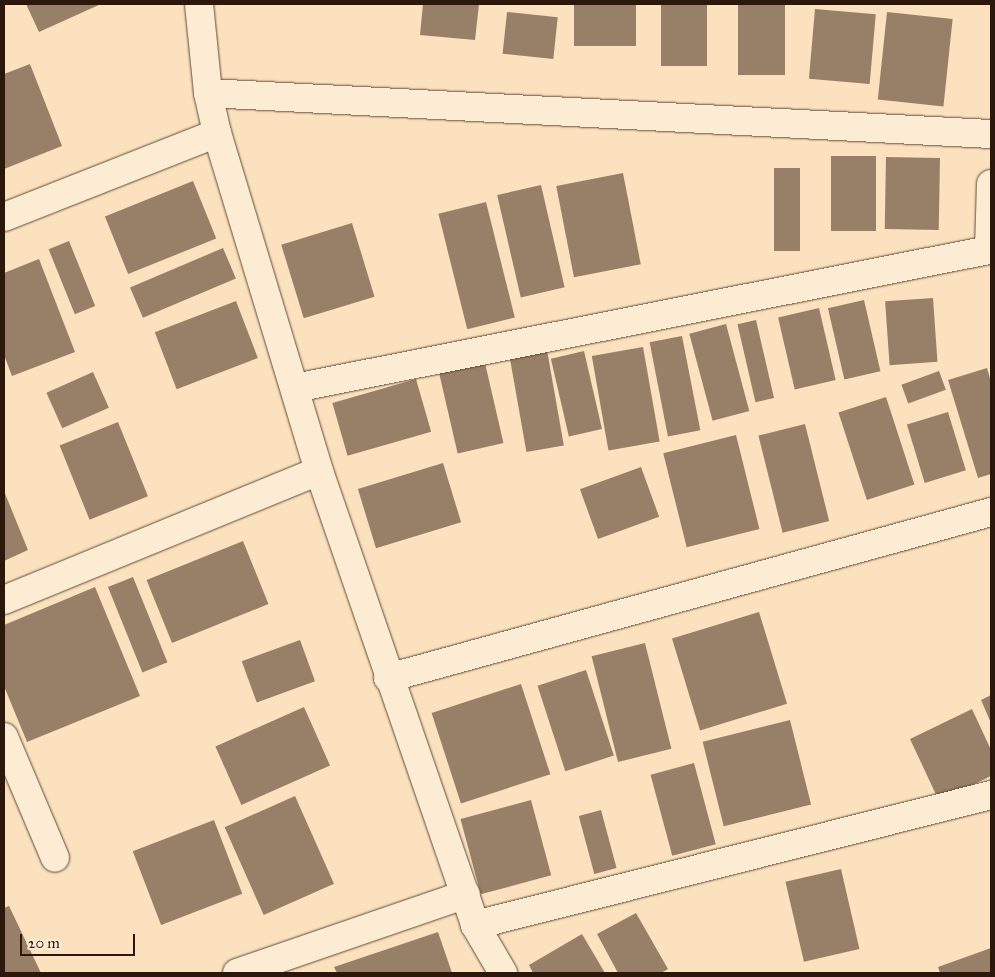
<!DOCTYPE html>
<html>
<head>
<meta charset="utf-8">
<style>
	body { margin:0 }
	#map { position:relative; width:995px; height:977px; overflow:hidden; background:#fbe1bd; font-family:"IM FELL Great Primer",serif }
	div>[style] { position:absolute }
	.building>* { inset:0; background:#988068; transform-origin:0 0 }
	.roads { filter:drop-shadow(0 0 1px #604a38) drop-shadow(0 0 1px #604a38) }
	.minor>* { height:28px; margin:-14px; padding:0 14px; transform-origin:14px; border-radius:14px; background:#fcecd4 }
	span { translate:-50% -50%; white-space:nowrap; text-align:center; line-height:1.15; -webkit-text-stroke:4px #fcecd4; paint-order:stroke }
	.frame { position:absolute; inset:0; border:5px solid #2c170c; pointer-events:none }
	.scale { position:absolute; left:20px; top:934px; width:115px; height:22px; box-sizing:border-box; border:2px solid #2c170c; border-top:0; padding-left:6px; font-size:15px; line-height:18px; white-space:nowrap; color:#2c170c; -webkit-text-stroke:4px #fcecd4; paint-order:stroke }
</style>
</head>
<body>
<div id="map">
	<div class="building">
		<i style="clip-path:polygon(26px 4px,101px 4px,39px 32px)"></i>
		<i style="clip-path:polygon(423px 4px,479px 4px,475px 40px,420px 35px)"></i>
		<i style="left:574px;top:4px;width:62px;height:42px"></i>
		<i style="left:661px;top:4px;width:46px;height:62px"></i>
		<i style="left:738px;top:4px;width:47px;height:71px"></i>
		<i style="left:815px;top:9px;width:61px;height:70px;rotate:5deg"></i>
		<i style="left:507px;top:12px;width:51px;height:42px;rotate:6deg"></i>
		<i style="left:887px;top:12px;width:66px;height:88px;rotate:6deg"></i>
		<i style="clip-path:polygon(30px 64px,62px 146px,4px 169px,4px 74px)"></i>
		<i style="left:831px;top:156px;width:45px;height:75px"></i>
		<i style="left:886px;top:157px;width:54px;height:72px;rotate:1deg"></i>
		<i style="left:774px;top:168px;width:26px;height:83px"></i>
		<i style="left:623px;top:173px;width:93px;height:68px;rotate:79deg"></i>
		<i style="left:193px;top:181px;width:62px;height:95px;rotate:68deg"></i>
		<i style="left:541px;top:185px;width:105px;height:45px;rotate:77deg"></i>
		<i style="left:486px;top:202px;width:119px;height:49px;rotate:76deg"></i>
		<i style="left:352px;top:223px;width:77px;height:74px;rotate:73deg"></i>
		<i style="left:69px;top:241px;width:70px;height:22px;rotate:68deg"></i>
		<i style="left:223px;top:248px;width:33px;height:101px;rotate:67deg"></i>
		<i style="clip-path:polygon(39px 259px,75px 352px,12px 376px,4px 355px,4px 273px)"></i>
		<i style="left:933px;top:298px;width:64px;height:48px;rotate:86deg"></i>
		<i style="left:864px;top:300px;width:73px;height:37px;rotate:77deg"></i>
		<i style="left:236px;top:301px;width:61px;height:87px;rotate:69deg"></i>
		<i style="left:819px;top:308px;width:74px;height:42px;rotate:77deg"></i>
		<i style="left:756px;top:320px;width:80px;height:19px;rotate:77deg"></i>
		<i style="left:726px;top:324px;width:90px;height:38px;rotate:75deg"></i>
		<i style="left:682px;top:336px;width:96px;height:33px;rotate:79deg"></i>
		<i style="left:643px;top:347px;width:96px;height:52px;rotate:80deg"></i>
		<i style="left:547px;top:350px;width:97px;height:38px;rotate:80deg"></i>
		<i style="left:584px;top:351px;width:80px;height:34px;rotate:77deg"></i>
		<i style="left:485px;top:363px;width:82px;height:47px;rotate:77deg"></i>
		<i style="clip-path:polygon(987px 368px,991px 382px,991px 474px,978px 478px,948px 380px)"></i>
		<i style="left:939px;top:371px;width:20px;height:40px;rotate:70deg"></i>
		<i style="left:93px;top:372px;width:39px;height:51px;rotate:66deg"></i>
		<i style="left:416px;top:379px;width:55px;height:87px;rotate:74deg"></i>
		<i style="left:886px;top:397px;width:92px;height:50px;rotate:72deg"></i>
		<i style="left:948px;top:412px;width:61px;height:43px;rotate:73deg"></i>
		<i style="left:118px;top:422px;width:80px;height:63px;rotate:68deg"></i>
		<i style="left:805px;top:424px;width:100px;height:48px;rotate:76deg"></i>
		<i style="left:736px;top:435px;width:97px;height:75px;rotate:76deg"></i>
		<i style="left:443px;top:463px;width:62px;height:89px;rotate:73deg"></i>
		<i style="left:641px;top:467px;width:53px;height:65px;rotate:70deg"></i>
		<i style="clip-path:polygon(4px 491px,28px 550px,4px 561px)"></i>
		<i style="left:243px;top:541px;width:68px;height:104px;rotate:68deg"></i>
		<i style="left:133px;top:577px;width:92px;height:27px;rotate:68deg"></i>
		<i style="clip-path:polygon(95px 587px,140px 696px,27px 742px,4px 686px,4px 625px)"></i>
		<i style="left:759px;top:612px;width:96px;height:91px;rotate:73deg"></i>
		<i style="left:300px;top:640px;width:44px;height:62px;rotate:70deg"></i>
		<i style="left:645px;top:643px;width:109px;height:55px;rotate:76deg"></i>
		<i style="left:586px;top:670px;width:90px;height:51px;rotate:72deg"></i>
		<i style="left:521px;top:684px;width:95px;height:94px;rotate:72deg"></i>
		<i style="clip-path:polygon(991px 695px,991px 723px,981px 700px)"></i>
		<i style="left:304px;top:707px;width:64px;height:97px;rotate:66deg"></i>
		<i style="clip-path:polygon(972px 709px,991px 750px,991px 776px,939px 801px,910px 739px)"></i>
		<i style="left:790px;top:720px;width:87px;height:90px;rotate:76deg"></i>
		<i style="left:694px;top:763px;width:84px;height:45px;rotate:75deg"></i>
		<i style="left:295px;top:796px;width:96px;height:77px;rotate:66deg"></i>
		<i style="left:531px;top:800px;width:78px;height:73px;rotate:75deg"></i>
		<i style="left:601px;top:810px;width:60px;height:23px;rotate:75deg"></i>
		<i style="left:214px;top:820px;width:79px;height:87px;rotate:69deg"></i>
		<i style="left:841px;top:869px;width:82px;height:57px;rotate:77deg"></i>
		<i style="clip-path:polygon(9px 906px,41px 973px,4px 973px,4px 908px)"></i>
		<i style="clip-path:polygon(636px 913px,668px 969px,661px 973px,618px 973px,597px 934px)"></i>
		<i style="clip-path:polygon(438px 932px,452px 973px,337px 973px,334px 967px)"></i>
		<i style="clip-path:polygon(582px 934px,605px 973px,533px 973px,529px 965px)"></i>
		<i style="clip-path:polygon(991px 948px,991px 973px,940px 973px,938px 967px)"></i>
	</div>
	<div class="roads">
		<div class="minor">
			<i style="left:199px;top:4px;width:89px;rotate:84.2deg"></i>
			<i style="left:208px;top:93px;width:41px;rotate:77.3deg"></i>
			<i style="left:217px;top:133px;width:353px;rotate:73.2deg"></i>
			<i style="left:319px;top:471px;width:480px;rotate:71deg"></i>
			<i style="left:475px;top:925px;width:56px;rotate:59.7deg"></i>
			<i style="left:208px;top:93px;width:784px;rotate:3deg"></i>
			<i style="left:4px;top:217px;width:229px;rotate:-21.5deg"></i>
			<i style="left:295px;top:388px;width:708px;rotate:-11.25deg"></i>
			<i style="left:989px;top:250px;width:66px;rotate:-88.3deg"></i>
			<i style="left:4px;top:600px;width:340px;rotate:-22.3deg"></i>
			<i style="left:388px;top:678px;width:625px;rotate:-15.39deg"></i>
			<i style="left:4px;top:737px;width:131px;rotate:67.1deg"></i>
			<i style="left:475px;top:925px;width:532px;rotate:-14.14deg"></i>
			<i style="left:237px;top:973px;width:242px;rotate:-19deg"></i>
		</div>
	</div>
	<div class="frame"></div>
	<div class="scale">20 m</div>
</div>
</body>
</html>
